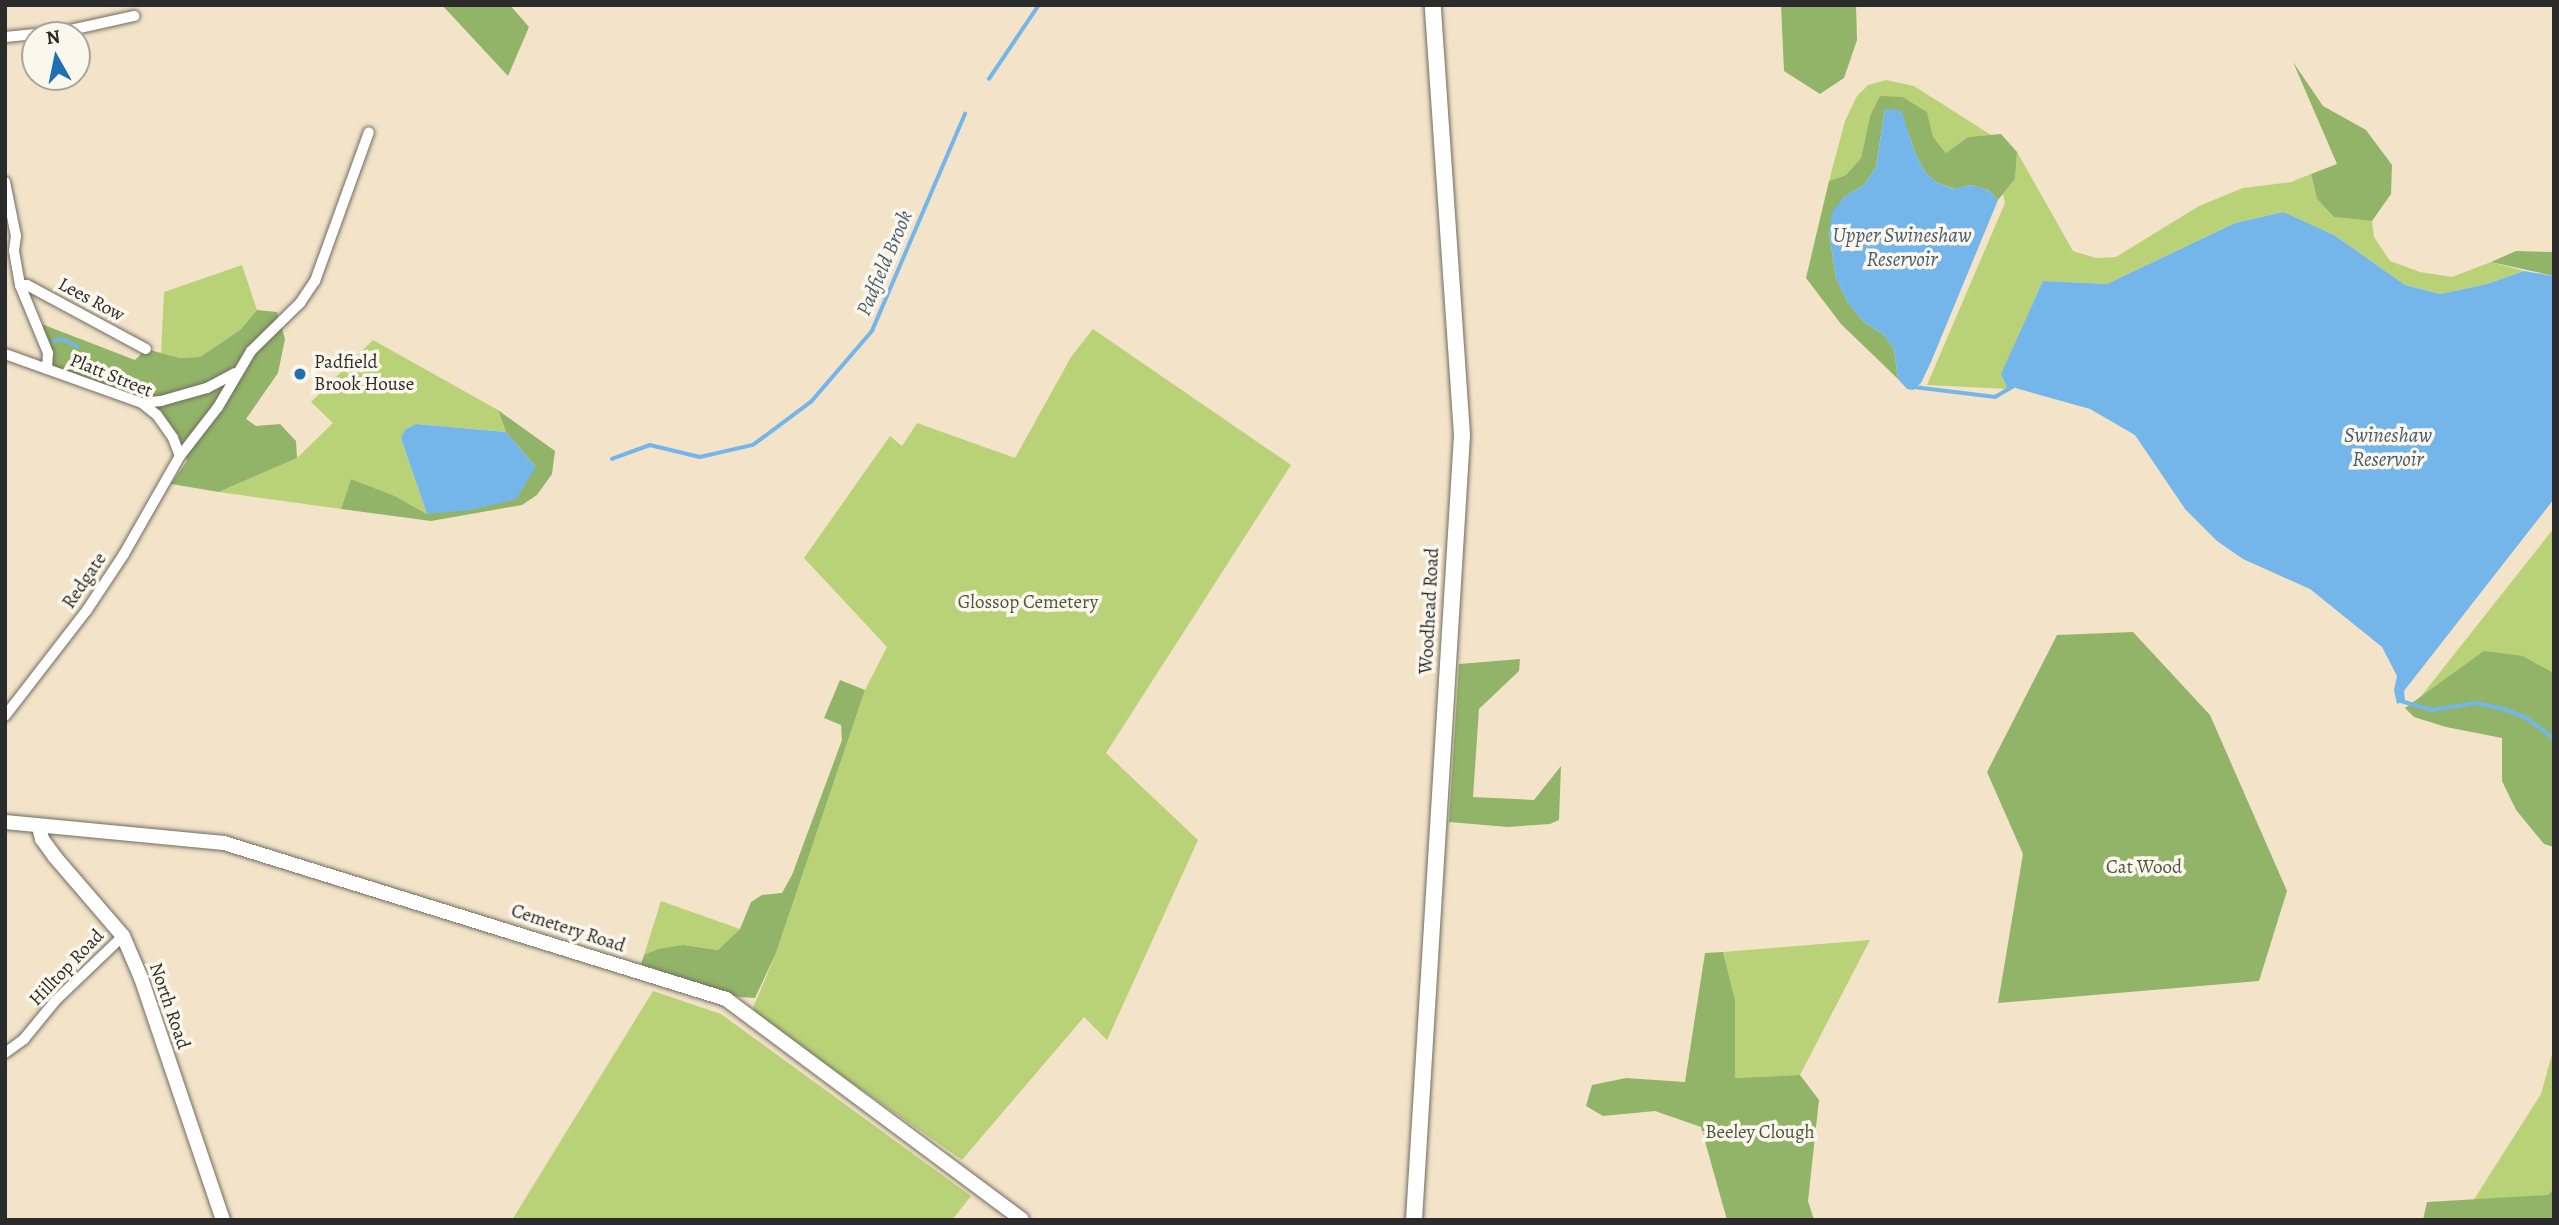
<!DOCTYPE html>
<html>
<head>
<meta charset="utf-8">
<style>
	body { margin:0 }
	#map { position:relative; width:2559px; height:1225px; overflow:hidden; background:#f3e4c9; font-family:Alegreya,serif }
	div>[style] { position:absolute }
	.green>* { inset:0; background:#b9d277 }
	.forest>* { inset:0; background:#92b468 }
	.water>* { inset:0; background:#75b6ea }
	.stream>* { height:3.5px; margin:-1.75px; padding:0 1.75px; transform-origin:1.75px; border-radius:1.75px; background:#75b6ea }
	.roads { filter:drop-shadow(0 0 2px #716c62) drop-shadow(0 0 2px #716c62) }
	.minor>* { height:10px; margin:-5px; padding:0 5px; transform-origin:5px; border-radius:5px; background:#fff }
	.tertiary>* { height:14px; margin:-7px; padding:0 7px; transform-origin:7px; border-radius:7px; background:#fff }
	.secondary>* { height:16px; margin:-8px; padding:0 8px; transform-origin:8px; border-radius:8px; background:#fff }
	.dots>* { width:19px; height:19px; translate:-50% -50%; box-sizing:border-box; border:4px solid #fbf7ec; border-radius:50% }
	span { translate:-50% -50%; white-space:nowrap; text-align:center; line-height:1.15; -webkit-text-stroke:7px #fbf7ec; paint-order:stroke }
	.street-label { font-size:19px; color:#2b2b2b }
	.poi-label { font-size:19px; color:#2b2b2b }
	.left { translate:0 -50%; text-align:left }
	.park-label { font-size:19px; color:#4e553e }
	.water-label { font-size:21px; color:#455c6e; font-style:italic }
	.frame { position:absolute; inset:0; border:7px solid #2b2b2b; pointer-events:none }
	.north { position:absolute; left:21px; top:21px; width:70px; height:70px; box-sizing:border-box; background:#fbf7ec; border:2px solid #a8a59f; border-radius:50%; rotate:351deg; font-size:19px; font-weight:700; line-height:28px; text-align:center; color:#2b2b2b }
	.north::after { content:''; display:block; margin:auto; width:24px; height:32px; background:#1f6fb2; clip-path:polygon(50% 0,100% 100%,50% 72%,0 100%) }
</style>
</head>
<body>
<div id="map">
	<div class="green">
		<i style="clip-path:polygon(1886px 80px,1914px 86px,1991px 135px,1968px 137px,1946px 153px,1933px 137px,1927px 112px,1903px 97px,1870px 116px,1861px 158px,1846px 175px,1829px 181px,1845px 121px,1857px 96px,1868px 85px)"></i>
		<i style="clip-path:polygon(2017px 152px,2073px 251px,2096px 258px,2116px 257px,2199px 206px,2243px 188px,2291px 182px,2311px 174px,2317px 199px,2334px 217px,2372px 221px,2374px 237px,2390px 261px,2420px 272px,2452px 277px,2491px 262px,2524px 271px,2487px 284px,2442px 294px,2405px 285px,2334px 235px,2282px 212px,2235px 223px,2107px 284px,2043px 281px,2002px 374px,2008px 389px,1927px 385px,2005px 203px,2003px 194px,2015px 179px)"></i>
		<i style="clip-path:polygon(242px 265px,257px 310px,240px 330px,200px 357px,180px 358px,161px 353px,164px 292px)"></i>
		<i style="clip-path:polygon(1093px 329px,1291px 465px,1106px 753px,1198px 840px,1107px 1040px,1084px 1017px,962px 1160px,757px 1016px,753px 1008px,776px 953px,865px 690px,887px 647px,804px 558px,890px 436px,902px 446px,917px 423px,1015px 458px,1071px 357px)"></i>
		<i style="clip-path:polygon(373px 340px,498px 410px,506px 432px,416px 424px,401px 438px,427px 514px,395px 496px,351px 479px,341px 509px,219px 492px,297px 458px,333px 423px,311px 402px)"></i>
		<i style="clip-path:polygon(2554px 528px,2554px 673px,2523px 656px,2418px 700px)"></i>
		<i style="clip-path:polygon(661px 901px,740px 929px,718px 950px,683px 945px,644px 955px)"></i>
		<i style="clip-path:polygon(1870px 940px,1800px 1075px,1735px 1078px,1735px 1000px,1723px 952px)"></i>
		<i style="clip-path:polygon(653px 991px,721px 1014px,971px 1196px,952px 1220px,512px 1220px)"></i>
		<i style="clip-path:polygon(2554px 1047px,2554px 1188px,2548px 1195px,2473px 1201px,2541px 1094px)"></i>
	</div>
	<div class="forest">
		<i style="clip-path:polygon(442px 5px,510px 5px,529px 27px,508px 76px)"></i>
		<i style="clip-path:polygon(1781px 5px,1856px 5px,1857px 40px,1844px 78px,1820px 94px,1784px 71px)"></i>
		<i style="clip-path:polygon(2293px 62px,2323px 106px,2366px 130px,2392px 165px,2391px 194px,2372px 221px,2334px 217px,2317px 199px,2311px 174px,2337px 164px)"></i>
		<i style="clip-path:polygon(1880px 96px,1903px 97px,1927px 112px,1933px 137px,1946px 153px,1968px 137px,2001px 134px,2017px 152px,2015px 179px,1998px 200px,1988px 190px,1971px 185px,1954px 189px,1936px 182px,1925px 172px,1915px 153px,1901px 111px,1885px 109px,1876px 167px,1865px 184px,1843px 198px,1829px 232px,1836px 278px,1848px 303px,1864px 322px,1884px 335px,1894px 349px,1898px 379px,1841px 324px,1806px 278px,1829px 181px,1846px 175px,1861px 158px,1870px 116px)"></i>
		<i style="clip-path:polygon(2516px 251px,2553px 252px,2554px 276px,2491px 262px)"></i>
		<i style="clip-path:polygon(257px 310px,277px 312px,285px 339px,278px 373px,246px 419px,256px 426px,280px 424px,296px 441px,297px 458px,219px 492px,171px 484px,187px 461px,178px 435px,161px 411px,152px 403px,51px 367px,39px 323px,135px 360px,146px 349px,180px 358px,200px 357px,240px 330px)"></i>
		<i style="clip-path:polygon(498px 410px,555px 451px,552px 474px,537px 495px,522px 505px,431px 521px,341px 509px,351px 479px,395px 496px,427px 514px,536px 467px,506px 432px)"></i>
		<i style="clip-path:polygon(2133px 632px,2210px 715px,2287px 891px,2259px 981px,1998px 1003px,2023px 854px,1987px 772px,2057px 635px)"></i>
		<i style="clip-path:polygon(2484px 651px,2523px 656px,2554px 673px,2554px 847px,2544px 844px,2516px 810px,2502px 781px,2502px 738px,2446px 727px,2414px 717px,2405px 708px)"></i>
		<i style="clip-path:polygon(1520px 659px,1519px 671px,1479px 709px,1473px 797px,1534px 800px,1561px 766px,1559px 820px,1550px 824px,1508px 827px,1449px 822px,1459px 664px)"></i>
		<i style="clip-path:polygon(840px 680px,865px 690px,776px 953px,755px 998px,739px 997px,641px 964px,644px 955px,658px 949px,683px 945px,718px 950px,740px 929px,751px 902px,762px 895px,782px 893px,792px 875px,842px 740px,841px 725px,824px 718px)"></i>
		<i style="clip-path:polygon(1723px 952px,1735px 1000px,1735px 1078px,1800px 1075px,1819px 1100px,1808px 1201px,1814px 1220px,1727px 1220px,1701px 1127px,1655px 1111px,1603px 1116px,1586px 1106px,1592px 1085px,1626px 1078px,1685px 1082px,1705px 953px)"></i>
		<i style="clip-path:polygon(2554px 1188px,2554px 1220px,2423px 1220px,2427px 1202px,2548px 1195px)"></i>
	</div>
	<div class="water">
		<i style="clip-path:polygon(1885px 109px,1901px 110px,1915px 153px,1925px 172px,1936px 182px,1953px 189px,1971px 185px,1988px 190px,1998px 200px,1931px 362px,1921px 383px,1913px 390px,1907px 389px,1898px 379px,1894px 349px,1884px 335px,1864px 322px,1848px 303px,1836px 278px,1829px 232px,1832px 212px,1843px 198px,1865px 184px,1876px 167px)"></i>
		<i style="clip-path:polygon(2283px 212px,2334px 235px,2405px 285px,2441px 294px,2487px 284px,2524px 271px,2554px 276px,2554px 499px,2404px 691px,2405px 700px,2397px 704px,2394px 690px,2397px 676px,2382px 647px,2310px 589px,2243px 559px,2217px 541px,2185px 509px,2135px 435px,2090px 409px,2012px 387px,2008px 389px,2001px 374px,2043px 281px,2107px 284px,2235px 223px)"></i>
		<i style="clip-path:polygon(416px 424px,506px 432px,536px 467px,516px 499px,471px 510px,427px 514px,401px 438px,405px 430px)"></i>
	</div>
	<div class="stream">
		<i style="left:989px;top:79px;width:89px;rotate:-56deg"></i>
		<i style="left:54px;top:341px;width:9px;rotate:-13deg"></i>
		<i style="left:63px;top:339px;width:16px;rotate:27deg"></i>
		<i style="left:1914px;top:387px;width:82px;rotate:7deg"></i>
		<i style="left:1995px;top:397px;width:20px;rotate:-30deg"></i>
		<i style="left:612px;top:459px;width:40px;rotate:-20.2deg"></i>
		<i style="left:650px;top:445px;width:51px;rotate:13.5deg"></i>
		<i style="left:700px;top:457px;width:54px;rotate:-12.8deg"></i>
		<i style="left:753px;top:445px;width:72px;rotate:-36.6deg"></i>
		<i style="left:811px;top:402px;width:94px;rotate:-49.3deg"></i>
		<i style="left:872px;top:331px;width:236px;rotate:-66.8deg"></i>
		<i style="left:2401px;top:701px;width:32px;rotate:16deg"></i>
		<i style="left:2432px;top:710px;width:45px;rotate:-9deg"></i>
		<i style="left:2476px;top:703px;width:29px;rotate:12deg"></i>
		<i style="left:2504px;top:709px;width:22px;rotate:21deg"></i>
		<i style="left:2525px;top:717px;width:36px;rotate:36deg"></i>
	</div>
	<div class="roads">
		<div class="minor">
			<i style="left:5px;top:37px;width:61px;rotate:-5.6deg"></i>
			<i style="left:66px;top:31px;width:70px;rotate:-12.4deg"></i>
			<i style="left:5px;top:182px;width:55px;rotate:78.5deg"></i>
			<i style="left:16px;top:236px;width:15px;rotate:98deg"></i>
			<i style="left:14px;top:251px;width:35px;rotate:80deg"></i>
			<i style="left:20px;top:285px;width:74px;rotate:67.6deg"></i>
			<i style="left:48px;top:353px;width:16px;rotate:94deg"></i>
			<i style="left:20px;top:285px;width:7px"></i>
			<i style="left:27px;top:285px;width:135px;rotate:28.3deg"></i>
			<i style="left:5px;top:354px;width:145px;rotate:19.7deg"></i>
			<i style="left:142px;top:403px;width:19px;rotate:39deg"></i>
			<i style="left:157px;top:415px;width:28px;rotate:55deg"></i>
			<i style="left:173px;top:438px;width:19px;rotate:69deg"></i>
			<i style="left:142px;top:403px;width:19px;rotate:-6deg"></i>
			<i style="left:161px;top:401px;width:48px;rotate:-15.8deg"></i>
			<i style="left:207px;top:388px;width:32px;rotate:-28deg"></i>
			<i style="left:5px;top:716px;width:134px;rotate:-52.3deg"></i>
			<i style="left:87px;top:610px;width:67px;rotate:-56.5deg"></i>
			<i style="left:124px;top:554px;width:113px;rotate:-60.3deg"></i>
			<i style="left:180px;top:456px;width:62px;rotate:-52.2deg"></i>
			<i style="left:218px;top:407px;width:65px;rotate:-59.5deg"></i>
			<i style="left:251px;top:351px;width:69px;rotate:-44.4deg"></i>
			<i style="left:300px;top:303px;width:27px;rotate:-56deg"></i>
			<i style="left:315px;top:281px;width:158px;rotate:-70.1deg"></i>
			<i style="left:5px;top:1053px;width:24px;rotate:-36deg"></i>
			<i style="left:24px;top:1039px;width:50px;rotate:-50.6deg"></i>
			<i style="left:56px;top:1000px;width:93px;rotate:-43.7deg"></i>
		</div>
		<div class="tertiary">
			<i style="left:5px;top:822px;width:220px;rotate:5.5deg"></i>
			<i style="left:224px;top:843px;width:526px;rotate:17.26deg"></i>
			<i style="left:726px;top:999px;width:369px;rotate:36.7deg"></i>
			<i style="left:39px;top:827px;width:12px;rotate:76deg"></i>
			<i style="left:42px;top:839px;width:22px;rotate:54deg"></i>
			<i style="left:55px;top:857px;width:104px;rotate:49.3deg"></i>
			<i style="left:123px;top:936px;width:46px;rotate:66.8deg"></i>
			<i style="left:141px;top:978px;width:256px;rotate:71.3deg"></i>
		</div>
		<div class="secondary">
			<i style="left:1414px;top:1220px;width:786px;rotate:-86.5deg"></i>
			<i style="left:1462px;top:435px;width:431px;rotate:-93.9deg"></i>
		</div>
	</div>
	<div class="dots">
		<i style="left:300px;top:374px;background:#1f6fb2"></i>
	</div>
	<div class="street-label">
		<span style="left:91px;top:300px;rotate:28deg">Lees Row</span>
		<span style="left:111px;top:376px;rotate:22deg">Platt Street</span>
		<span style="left:85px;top:581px;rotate:-56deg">Redgate</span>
		<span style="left:1430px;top:611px;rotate:-87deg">Woodhead Road</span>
		<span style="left:568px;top:929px;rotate:18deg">Cemetery Road</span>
		<span style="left:67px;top:968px;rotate:-46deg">Hilltop Road</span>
		<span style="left:169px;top:1006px;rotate:71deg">North Road</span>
	</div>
	<div class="poi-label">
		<span class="left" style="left:314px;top:374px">Padfield<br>Brook House</span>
	</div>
	<div class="park-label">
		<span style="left:1028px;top:603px">Glossop Cemetery</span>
		<span style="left:2144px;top:868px">Cat Wood</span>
		<span style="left:1760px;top:1133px">Beeley Clough</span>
	</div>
	<div class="water-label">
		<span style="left:1902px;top:247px">Upper Swineshaw<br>Reservoir</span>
		<span style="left:884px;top:263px;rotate:-67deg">Padfield Brook</span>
		<span style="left:2388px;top:447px">Swineshaw<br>Reservoir</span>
	</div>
	<div class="frame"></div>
	<div class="north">N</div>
</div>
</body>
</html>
